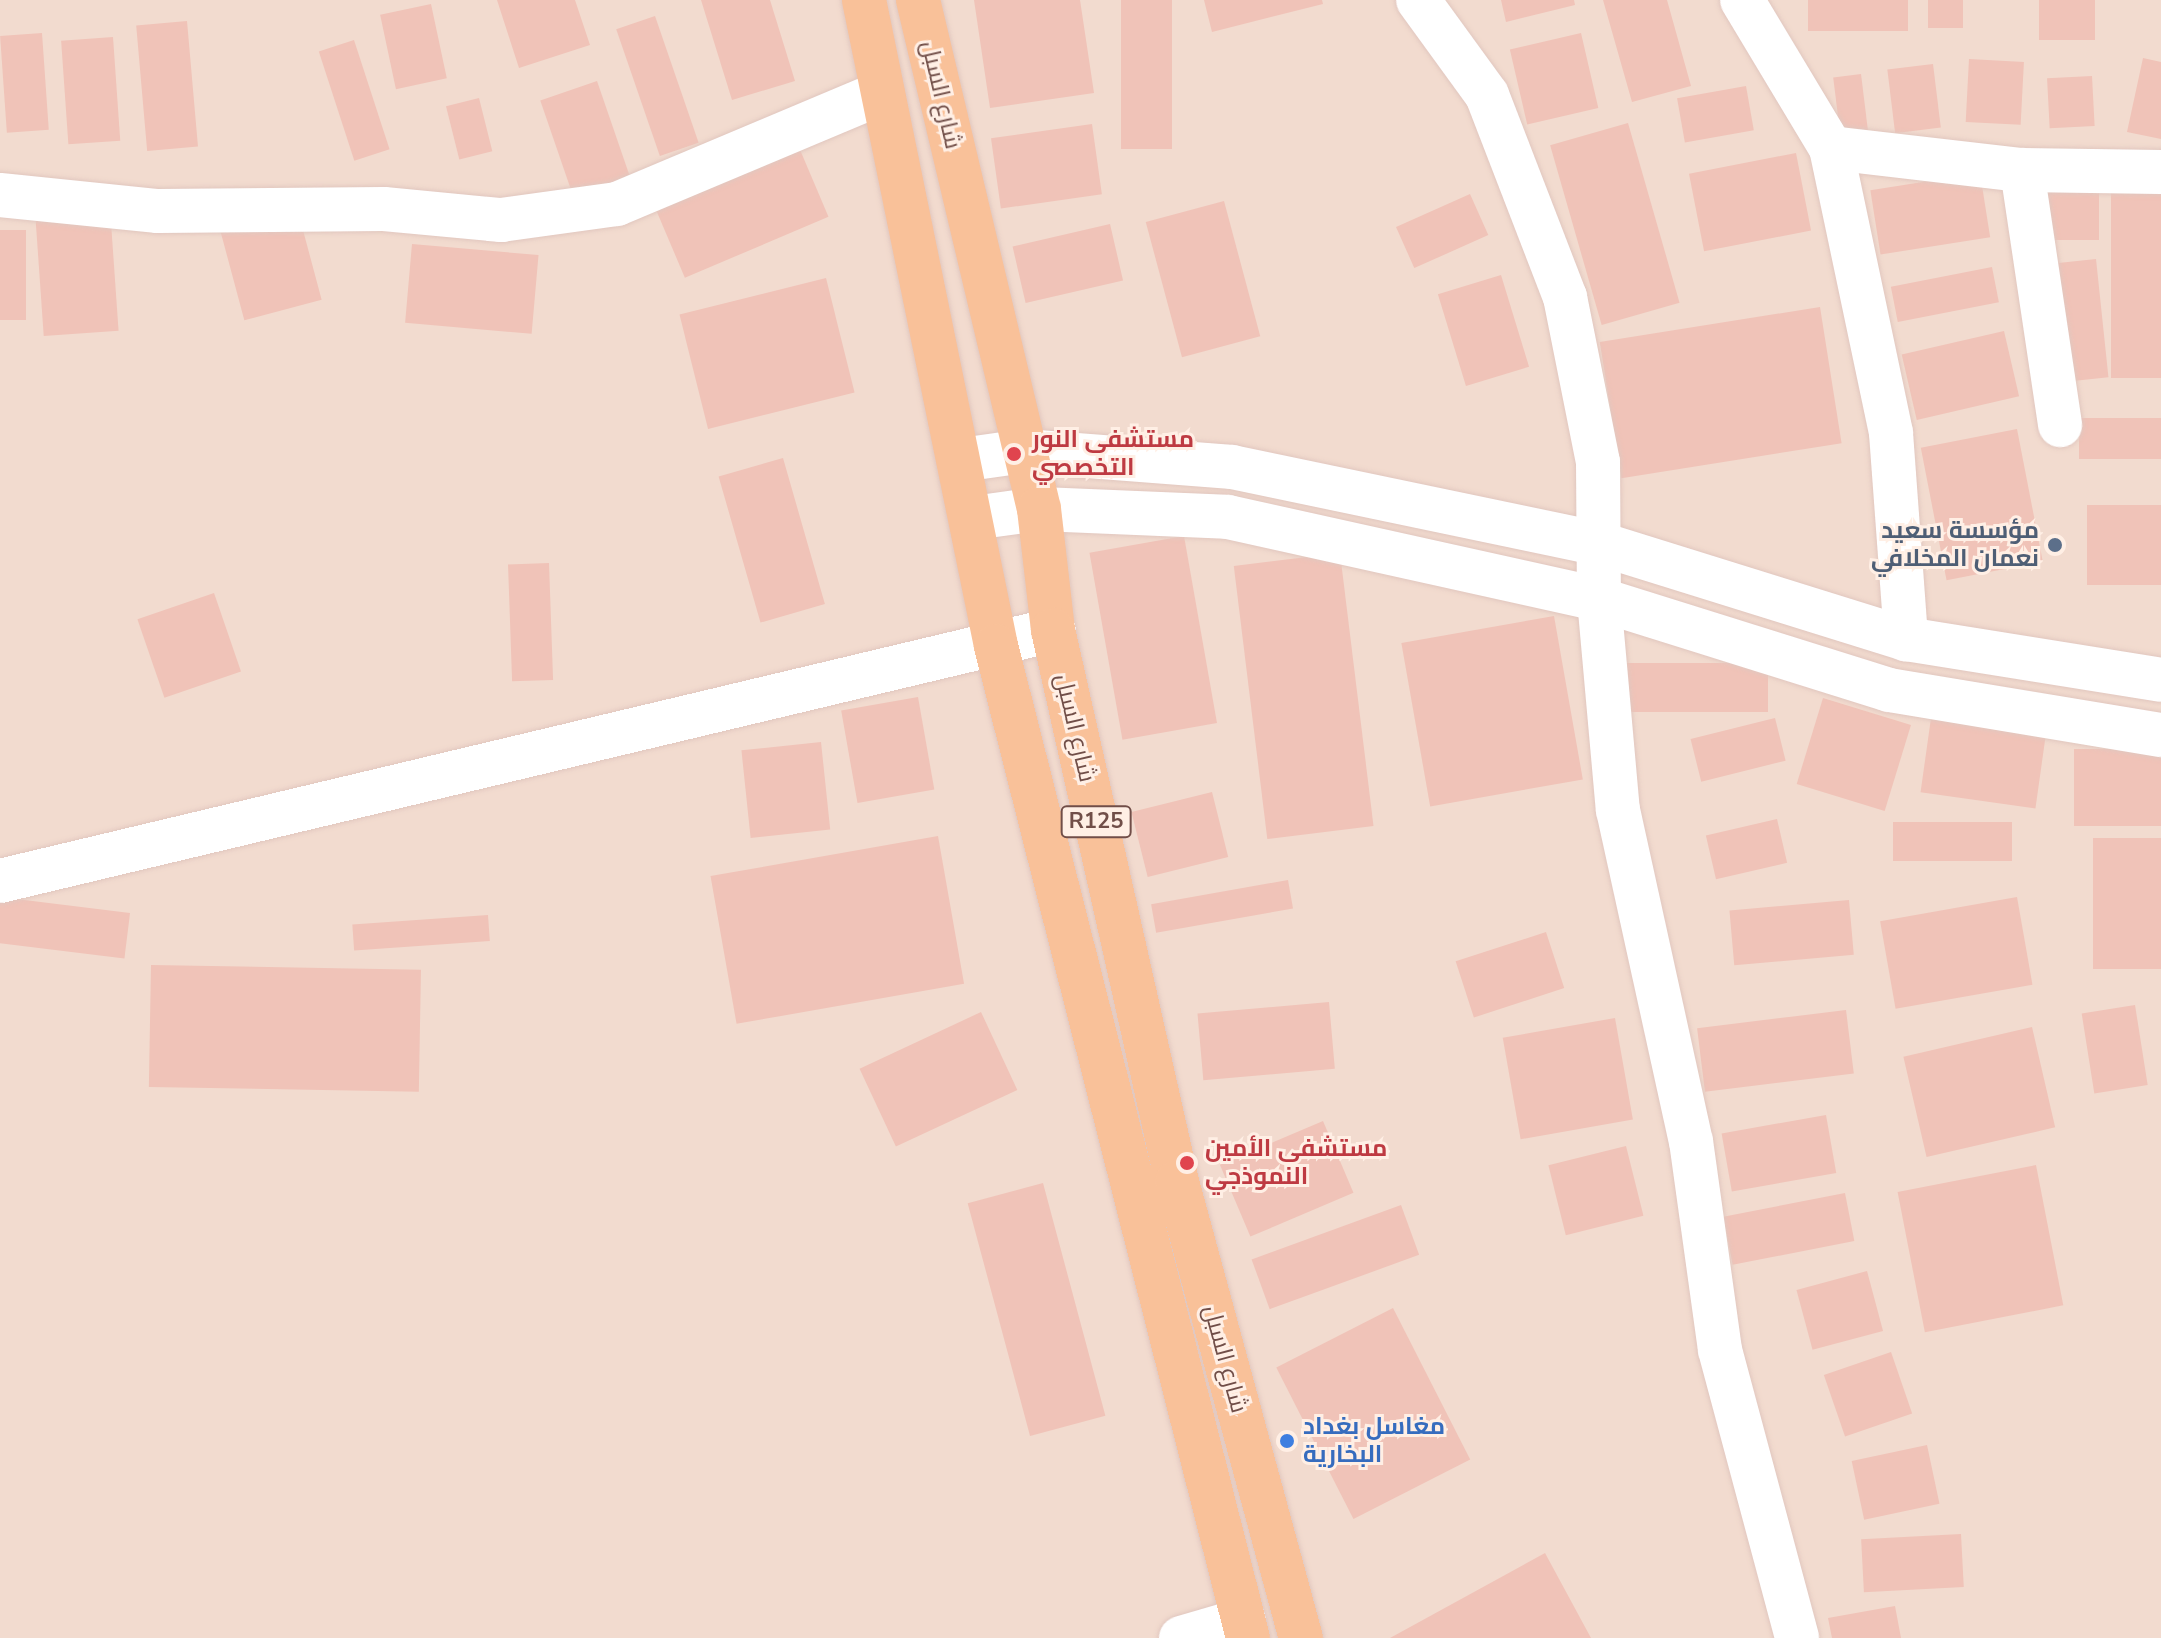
<!DOCTYPE html>
<html>
<head>
<meta charset="utf-8">
<style>
	body { margin:0 }
	#map { position:relative; width:2161px; height:1638px; overflow:hidden; background:#fbebe0; font-family:"Nunito Sans",Cairo,sans-serif }
	div>[style] { position:absolute }
	.residential>* { inset:0; background:#f2dbcf; transform-origin:0 0 }
	.building>* { inset:0; background:#f0c3b8; transform-origin:0 0 }
	.roads { filter:drop-shadow(0 0 2px #e1c7bf) drop-shadow(0 0 2px #e1c7bf) }
	.street>* { height:44px; margin:-22px; padding:0 22px; transform-origin:22px; border-radius:22px; background:#fff }
	.secondary>* { height:44px; margin:-22px; padding:0 22px; transform-origin:22px; border-radius:22px; background:#fff }
	.primary>* { height:44px; margin:-22px; padding:0 22px; transform-origin:22px; border-radius:22px; background:#f9c199 }
	.dots>* { width:22px; height:22px; translate:-50% -50%; box-sizing:border-box; border:4px solid #ffefe5; border-radius:50% }
	span { translate:-50% -50%; white-space:nowrap; text-align:center; line-height:1.15; -webkit-text-stroke:6px #ffefe5; paint-order:stroke }
	.shield-label span { padding:2px 6px; background:#ffefe5; border:2px solid; border-radius:6px; -webkit-text-stroke-width:0 }
	.shield-label { font-size:22px; color:#714e48; font-weight:700 }
	.street-label { font-size:24px; color:#714e48 }
	.health-label { font-size:24px; color:#be3a42; font-weight:700 }
	.left { translate:0 -50%; text-align:left }
	.service-label { font-size:24px; color:#4e5e75; font-weight:700 }
	.right { translate:-100% -50%; text-align:right }
	.shop-label { font-size:24px; color:#366cbe; font-weight:700 }
</style>
</head>
<body>
<div id="map">
	<div class="residential">
		<i style="left:0;top:0;width:2161px;height:1638px"></i>
	</div>
	<div class="building">
		<i style="clip-path:polygon(497px 0,575px 0,590px 45px,519px 68px)"></i>
		<i style="clip-path:polygon(701px 0,770px 0,795px 81px,732px 100px)"></i>
		<i style="clip-path:polygon(974px 0,1080px 0,1094px 93px,990px 108px)"></i>
		<i style="left:1121px;top:0;width:51px;height:149px"></i>
		<i style="clip-path:polygon(1204px 0,1322px 0,1323px 4px,1212px 32px)"></i>
		<i style="clip-path:polygon(1501px 0,1574px 0,1575px 5px,1506px 22px)"></i>
		<i style="clip-path:polygon(1603px 0,1667px 0,1691px 86px,1632px 102px)"></i>
		<i style="left:1808px;top:0;width:100px;height:31px"></i>
		<i style="left:1928px;top:0;width:35px;height:28px"></i>
		<i style="left:2039px;top:0;width:56px;height:40px"></i>
		<i style="left:431px;top:4px;width:76px;height:52px;rotate:78deg"></i>
		<i style="left:655px;top:16px;width:134px;height:41px;rotate:71deg"></i>
		<i style="left:187px;top:21px;width:126px;height:51px;rotate:85deg"></i>
		<i style="left:42px;top:33px;width:97px;height:42px;rotate:86deg"></i>
		<i style="left:1581px;top:33px;width:77px;height:73px;rotate:77deg"></i>
		<i style="left:113px;top:37px;width:104px;height:52px;rotate:86deg"></i>
		<i style="left:354px;top:40px;width:115px;height:37px;rotate:72deg"></i>
		<i style="clip-path:polygon(2143px 58px,2161px 62px,2161px 139px,2127px 132px)"></i>
		<i style="left:1969px;top:59px;width:55px;height:63px;rotate:3deg"></i>
		<i style="left:1933px;top:64px;width:64px;height:46px;rotate:83deg"></i>
		<i style="left:1861px;top:74px;width:58px;height:28px;rotate:83deg"></i>
		<i style="left:2092px;top:76px;width:50px;height:45px;rotate:87deg"></i>
		<i style="left:597px;top:81px;width:107px;height:60px;rotate:71deg"></i>
		<i style="left:1746px;top:86px;width:45px;height:70px;rotate:80deg"></i>
		<i style="left:479px;top:98px;width:55px;height:34px;rotate:76deg"></i>
		<i style="left:1628px;top:123px;width:187px;height:81px;rotate:74deg"></i>
		<i style="left:1092px;top:124px;width:71px;height:102px;rotate:82deg"></i>
		<i style="left:798px;top:145px;width:78px;height:156px;rotate:67deg"></i>
		<i style="left:1796px;top:153px;width:79px;height:109px;rotate:79deg"></i>
		<i style="left:1980px;top:173px;width:65px;height:111px;rotate:81deg"></i>
		<i style="left:2111px;top:175px;width:50px;height:203px"></i>
		<i style="left:2037px;top:184px;width:62px;height:56px"></i>
		<i style="left:109px;top:194px;width:137px;height:75px;rotate:86deg"></i>
		<i style="left:1470px;top:194px;width:45px;height:81px;rotate:66deg"></i>
		<i style="left:1224px;top:201px;width:140px;height:81px;rotate:75deg"></i>
		<i style="left:296px;top:204px;width:99px;height:80px;rotate:75deg"></i>
		<i style="left:1110px;top:224px;width:58px;height:100px;rotate:77deg"></i>
		<i style="left:0;top:230px;width:26px;height:90px"></i>
		<i style="left:412px;top:244px;width:127px;height:79px;rotate:5deg"></i>
		<i style="left:2096px;top:259px;width:119px;height:45px;rotate:84deg"></i>
		<i style="left:1992px;top:267px;width:36px;height:103px;rotate:79deg"></i>
		<i style="left:1501px;top:275px;width:96px;height:66px;rotate:73deg"></i>
		<i style="left:826px;top:278px;width:118px;height:151px;rotate:76deg"></i>
		<i style="left:1820px;top:307px;width:138px;height:223px;rotate:81deg"></i>
		<i style="left:2004px;top:331px;width:67px;height:105px;rotate:77deg"></i>
		<i style="left:2161px;top:418px;width:41px;height:82px;rotate:90deg"></i>
		<i style="left:2017px;top:429px;width:135px;height:98px;rotate:79deg"></i>
		<i style="left:783px;top:458px;width:152px;height:67px;rotate:74deg"></i>
		<i style="left:2087px;top:505px;width:74px;height:80px"></i>
		<i style="left:1184px;top:536px;width:190px;height:96px;rotate:80deg"></i>
		<i style="left:1340px;top:553px;width:275px;height:107px;rotate:83deg"></i>
		<i style="left:549px;top:563px;width:117px;height:41px;rotate:88deg"></i>
		<i style="left:214px;top:593px;width:83px;height:81px;rotate:71deg"></i>
		<i style="left:1554px;top:616px;width:166px;height:155px;rotate:80deg"></i>
		<i style="left:1616px;top:663px;width:152px;height:49px"></i>
		<i style="left:918px;top:697px;width:94px;height:78px;rotate:80deg"></i>
		<i style="left:1823px;top:698px;width:92px;height:90px;rotate:17deg"></i>
		<i style="left:1775px;top:718px;width:44px;height:87px;rotate:76deg"></i>
		<i style="left:1931px;top:718px;width:116px;height:75px;rotate:8deg"></i>
		<i style="left:821px;top:742px;width:88px;height:80px;rotate:84deg"></i>
		<i style="left:2161px;top:749px;width:77px;height:87px;rotate:90deg"></i>
		<i style="left:1212px;top:792px;width:67px;height:83px;rotate:76deg"></i>
		<i style="left:1777px;top:819px;width:45px;height:73px;rotate:77deg"></i>
		<i style="left:1893px;top:822px;width:119px;height:39px"></i>
		<i style="left:938px;top:836px;width:150px;height:231px;rotate:80deg"></i>
		<i style="left:2161px;top:838px;width:131px;height:68px;rotate:90deg"></i>
		<i style="left:1288px;top:880px;width:29px;height:139px;rotate:80deg"></i>
		<i style="left:0;top:897px;width:131px;height:46px;rotate:7deg"></i>
		<i style="left:2017px;top:897px;width:89px;height:139px;rotate:80deg"></i>
		<i style="left:1849px;top:900px;width:55px;height:120px;rotate:85deg"></i>
		<i style="left:488px;top:915px;width:26px;height:136px;rotate:86deg"></i>
		<i style="left:1546px;top:932px;width:59px;height:95px;rotate:72deg"></i>
		<i style="left:151px;top:965px;width:270px;height:122px;rotate:1deg"></i>
		<i style="left:1329px;top:1002px;width:67px;height:132px;rotate:85deg"></i>
		<i style="left:2135px;top:1005px;width:81px;height:54px;rotate:81deg"></i>
		<i style="left:1846px;top:1010px;width:64px;height:150px;rotate:83deg"></i>
		<i style="left:981px;top:1012px;width:86px;height:134px;rotate:65deg"></i>
		<i style="left:1615px;top:1018px;width:103px;height:114px;rotate:80deg"></i>
		<i style="left:2032px;top:1027px;width:103px;height:132px;rotate:77deg"></i>
		<i style="left:1826px;top:1115px;width:59px;height:106px;rotate:80deg"></i>
		<i style="left:1323px;top:1121px;width:78px;height:112px;rotate:67deg"></i>
		<i style="left:1626px;top:1146px;width:72px;height:80px;rotate:76deg"></i>
		<i style="left:2036px;top:1165px;width:143px;height:141px;rotate:79deg"></i>
		<i style="left:1043px;top:1183px;width:241px;height:78px;rotate:75deg"></i>
		<i style="left:1845px;top:1193px;width:49px;height:124px;rotate:79deg"></i>
		<i style="left:1401px;top:1205px;width:53px;height:159px;rotate:70deg"></i>
		<i style="left:1867px;top:1271px;width:62px;height:73px;rotate:75deg"></i>
		<i style="left:1393px;top:1308px;width:170px;height:131px;rotate:63deg"></i>
		<i style="left:1891px;top:1352px;width:65px;height:71px;rotate:71deg"></i>
		<i style="left:1927px;top:1445px;width:60px;height:77px;rotate:78deg"></i>
		<i style="left:1961px;top:1534px;width:53px;height:100px;rotate:87deg"></i>
		<i style="clip-path:polygon(1545px 1553px,1591px 1638px,1390px 1638px)"></i>
		<i style="clip-path:polygon(1895px 1606px,1901px 1638px,1832px 1638px,1828px 1618px)"></i>
	</div>
	<div class="roads">
		<div class="street">
			<i style="left:1418px;top:0;width:117px;rotate:54deg"></i>
			<i style="left:1487px;top:95px;width:217px;rotate:68.9deg"></i>
			<i style="left:1565px;top:297px;width:168px;rotate:78.7deg"></i>
			<i style="left:1598px;top:462px;width:137px;rotate:89.6deg"></i>
			<i style="left:1599px;top:599px;width:212px;rotate:84.9deg"></i>
			<i style="left:1618px;top:810px;width:339px;rotate:77.6deg"></i>
			<i style="left:1691px;top:1141px;width:211px;rotate:82.1deg"></i>
			<i style="left:1720px;top:1350px;width:298px;rotate:75deg"></i>
			<i style="left:1742px;top:0;width:173px;rotate:59deg"></i>
			<i style="left:1831px;top:148px;width:291px;rotate:78.1deg"></i>
			<i style="left:1891px;top:433px;width:207px;rotate:85.8deg"></i>
			<i style="left:1831px;top:148px;width:192px;rotate:6.6deg"></i>
			<i style="left:2022px;top:170px;width:139px;rotate:0.8deg"></i>
			<i style="left:2022px;top:170px;width:258px;rotate:81.5deg"></i>
			<i style="left:0;top:195px;width:159px;rotate:5.8deg"></i>
			<i style="left:158px;top:211px;width:226px;rotate:-0.5deg"></i>
			<i style="left:384px;top:209px;width:118px;rotate:5.4deg"></i>
			<i style="left:501px;top:220px;width:117px;rotate:-7.9deg"></i>
			<i style="left:617px;top:204px;width:286px;rotate:-22.8deg"></i>
			<i style="left:0;top:881px;width:1083px;rotate:-13.41deg"></i>
			<i style="left:1181px;top:1638px;width:65px;rotate:-16.2deg"></i>
		</div>
		<div class="secondary">
			<i style="left:961px;top:460px;width:64px;rotate:-8.1deg"></i>
			<i style="left:1024px;top:451px;width:209px;rotate:4.4deg"></i>
			<i style="left:1232px;top:467px;width:377px;rotate:11.8deg"></i>
			<i style="left:1601px;top:544px;width:319px;rotate:17.3deg"></i>
			<i style="left:1906px;top:639px;width:258px;rotate:9.1deg"></i>
			<i style="left:973px;top:518px;width:67px;rotate:-7.8deg"></i>
			<i style="left:1039px;top:509px;width:189px;rotate:2.4deg"></i>
			<i style="left:1228px;top:517px;width:380px;rotate:12.5deg"></i>
			<i style="left:1599px;top:599px;width:304px;rotate:17.4deg"></i>
			<i style="left:1889px;top:690px;width:276px;rotate:9.4deg"></i>
		</div>
		<div class="primary">
			<i style="left:864px;top:0;width:659px;rotate:78.45deg"></i>
			<i style="left:996px;top:646px;width:1024px;rotate:75.75deg"></i>
			<i style="left:918px;top:0;width:523px;rotate:76.63deg"></i>
			<i style="left:1039px;top:509px;width:122px;rotate:83.4deg"></i>
			<i style="left:1053px;top:630px;width:566px;rotate:77.34deg"></i>
			<i style="left:1177px;top:1182px;width:473px;rotate:74.8deg"></i>
		</div>
	</div>
	<div class="dots">
		<i style="left:1014px;top:454px;background:#e0444e"></i>
		<i style="left:2055px;top:545px;background:#5c6f8a"></i>
		<i style="left:1187px;top:1163px;background:#e0444e"></i>
		<i style="left:1287px;top:1441px;background:#3f7fe0"></i>
	</div>
	<div class="shield-label">
		<span style="left:1096px;top:822px">R125</span>
	</div>
	<div class="street-label">
		<span style="left:941px;top:95px;rotate:77deg">شارع السبل</span>
		<span style="left:1075px;top:728px;rotate:77deg">شارع السبل</span>
		<span style="left:1225px;top:1359px;rotate:75deg">شارع السبل</span>
	</div>
	<div class="health-label">
		<span class="left" style="left:1032px;top:454px">مستشفى النور<br>التخصصي</span>
		<span class="left" style="left:1205px;top:1163px">مستشفى الأمين<br>النموذجي</span>
	</div>
	<div class="service-label">
		<span class="right" style="left:2039px;top:545px">مؤسسة سعيد<br>نعمان المخلافي</span>
	</div>
	<div class="shop-label">
		<span class="left" style="left:1303px;top:1441px">مغاسل بغداد<br>البخارية</span>
	</div>
</div>
</body>
</html>
